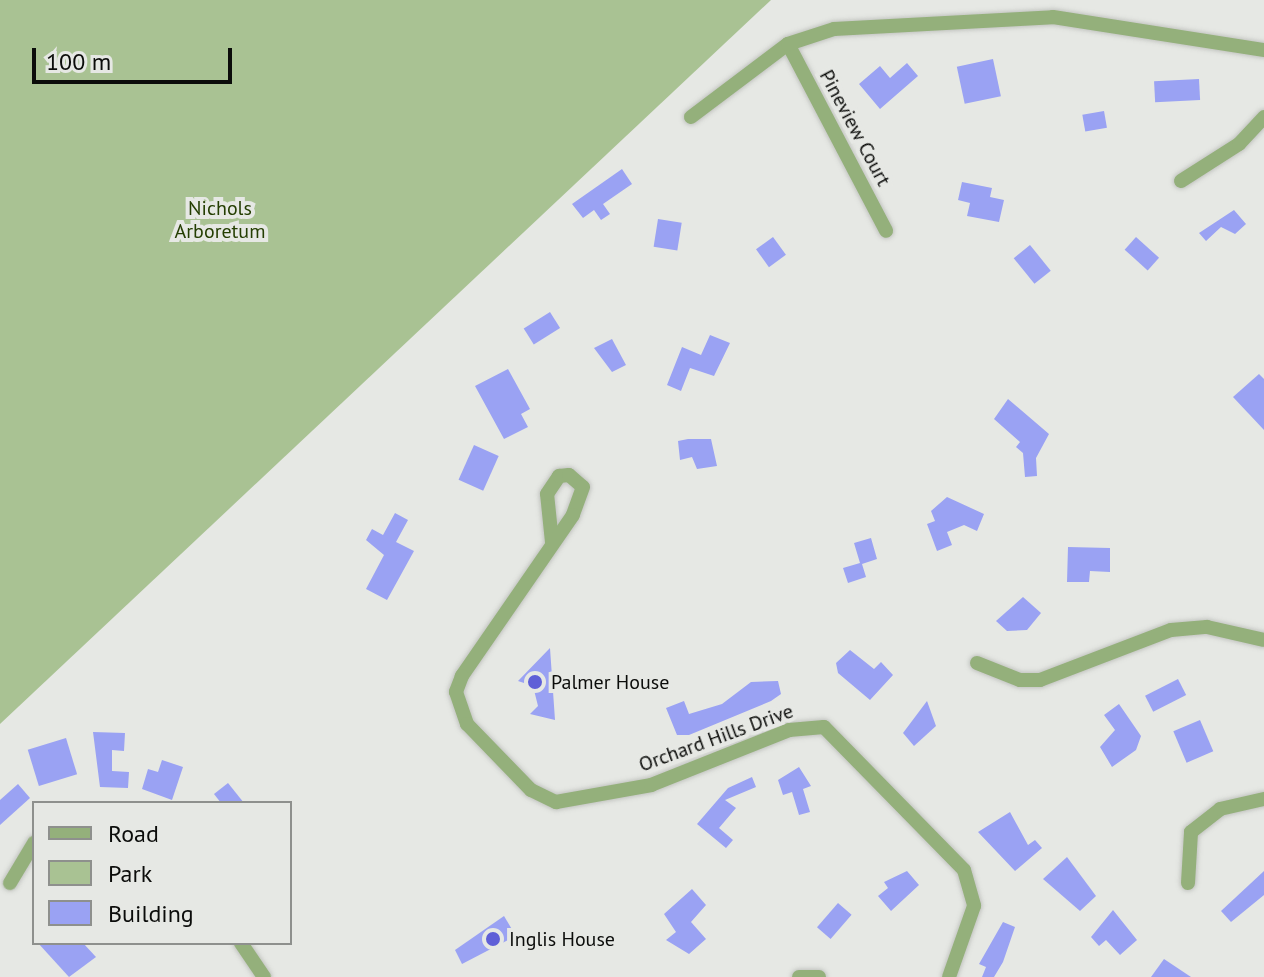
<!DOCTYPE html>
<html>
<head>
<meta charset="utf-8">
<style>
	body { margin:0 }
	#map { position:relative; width:1264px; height:977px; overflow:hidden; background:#e6e8e4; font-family:"PT Sans",sans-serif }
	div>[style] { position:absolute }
	.green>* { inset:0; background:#a9c293 }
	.building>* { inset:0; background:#9aa2f3; transform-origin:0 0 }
	.roads { filter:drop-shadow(0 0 2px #c3c5c1) drop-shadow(0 0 2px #c3c5c1) }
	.street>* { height:14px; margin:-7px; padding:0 7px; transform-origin:7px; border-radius:7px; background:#94b07b }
	.dots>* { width:22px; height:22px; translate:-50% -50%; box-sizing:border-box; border:4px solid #e6e8e4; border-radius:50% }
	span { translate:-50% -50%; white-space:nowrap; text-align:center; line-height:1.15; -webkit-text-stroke:8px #e6e8e4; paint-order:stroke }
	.street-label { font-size:20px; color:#0b0c0a }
	.park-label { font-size:20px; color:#243e02 }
	.poi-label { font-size:20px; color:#0b0c0a }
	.left { translate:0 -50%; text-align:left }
	.legend { position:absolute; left:32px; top:801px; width:260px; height:144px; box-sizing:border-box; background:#e6e8e4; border:2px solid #8e908d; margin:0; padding:10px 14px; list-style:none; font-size:24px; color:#0b0c0a }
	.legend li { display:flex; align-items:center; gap:16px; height:40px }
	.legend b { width:40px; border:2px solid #8e908d }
	.scale { position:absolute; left:32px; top:48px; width:200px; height:36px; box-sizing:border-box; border:4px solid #0b0c0a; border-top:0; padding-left:10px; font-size:24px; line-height:28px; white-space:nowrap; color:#0b0c0a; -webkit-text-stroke:6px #e6e8e4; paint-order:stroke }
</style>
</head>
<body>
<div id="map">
	<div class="green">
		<i style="clip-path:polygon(0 0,771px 0,0 724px)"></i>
	</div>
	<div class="building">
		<i style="left:993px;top:59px;width:38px;height:37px;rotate:78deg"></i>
		<i style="clip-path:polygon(907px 63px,918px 76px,880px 109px,859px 84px,880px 66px,890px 78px)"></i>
		<i style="left:1199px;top:79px;width:21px;height:45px;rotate:87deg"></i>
		<i style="left:1104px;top:111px;width:17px;height:22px;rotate:80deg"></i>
		<i style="clip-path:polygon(622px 169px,632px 184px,603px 204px,610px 214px,601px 220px,594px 210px,583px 218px,572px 204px)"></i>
		<i style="clip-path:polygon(962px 182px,992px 188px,990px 197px,1004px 200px,999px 222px,967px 216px,970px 203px,958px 200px)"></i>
		<i style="clip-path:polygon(1234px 210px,1246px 224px,1235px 234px,1221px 227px,1206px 241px,1199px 233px)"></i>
		<i style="left:658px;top:219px;width:24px;height:28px;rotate:9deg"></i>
		<i style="left:773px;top:237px;width:22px;height:21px;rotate:54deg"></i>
		<i style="left:1136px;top:237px;width:31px;height:17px;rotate:42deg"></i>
		<i style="left:1030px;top:245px;width:33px;height:21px;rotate:51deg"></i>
		<i style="left:550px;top:312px;width:19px;height:31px;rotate:58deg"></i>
		<i style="clip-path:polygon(710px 335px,730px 343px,714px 376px,690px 368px,681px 391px,667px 385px,682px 347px,701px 355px)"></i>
		<i style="clip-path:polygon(612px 339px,626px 365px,612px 372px,594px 348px)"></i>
		<i style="clip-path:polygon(508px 369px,530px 409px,521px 414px,528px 427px,504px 439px,475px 386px)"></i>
		<i style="clip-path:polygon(1259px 374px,1264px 379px,1264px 430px,1233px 397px)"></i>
		<i style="clip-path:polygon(1008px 399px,1049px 434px,1036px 458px,1037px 476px,1025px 477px,1023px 453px,1016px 447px,1020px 442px,994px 419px)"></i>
		<i style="clip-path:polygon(688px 439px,711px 439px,717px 466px,697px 469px,692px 457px,680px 460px,678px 441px)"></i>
		<i style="left:474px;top:445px;width:27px;height:38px;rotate:24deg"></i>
		<i style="clip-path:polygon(947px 497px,984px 514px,977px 531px,964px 525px,947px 532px,952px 545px,937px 551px,927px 524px,935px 521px,931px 511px)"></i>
		<i style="clip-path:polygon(395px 513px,408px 520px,396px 542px,414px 551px,387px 600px,366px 589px,384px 555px,366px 540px,372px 529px,383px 535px)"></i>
		<i style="clip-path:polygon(871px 538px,877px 559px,862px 564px,866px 577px,848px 583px,843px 568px,860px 563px,854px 543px)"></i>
		<i style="clip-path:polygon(1068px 547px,1110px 548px,1110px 572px,1090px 571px,1089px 582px,1067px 582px)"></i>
		<i style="clip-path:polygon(1023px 597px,1041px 613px,1027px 630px,1007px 631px,996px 621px)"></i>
		<i style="clip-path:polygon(550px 648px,555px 720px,530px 714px,538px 706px,533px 686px,518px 681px)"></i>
		<i style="clip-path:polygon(850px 650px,874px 669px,881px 662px,893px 675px,870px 700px,838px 673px,836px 663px)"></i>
		<i style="left:1178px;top:679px;width:18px;height:37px;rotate:63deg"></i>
		<i style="clip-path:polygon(778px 681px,781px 694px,771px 701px,689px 735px,677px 735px,666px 708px,684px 701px,689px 714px,722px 704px,751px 682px)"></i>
		<i style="clip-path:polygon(927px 701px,936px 726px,914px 746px,903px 733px)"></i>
		<i style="clip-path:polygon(1119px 704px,1141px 736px,1136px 750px,1112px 767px,1100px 747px,1115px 730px,1104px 715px)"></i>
		<i style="left:1200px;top:720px;width:34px;height:29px;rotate:67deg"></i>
		<i style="clip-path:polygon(93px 732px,125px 733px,124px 751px,112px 750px,112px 771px,129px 772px,128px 788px,100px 787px)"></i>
		<i style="left:66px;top:738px;width:38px;height:40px;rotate:73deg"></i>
		<i style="clip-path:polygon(162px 760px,183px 767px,172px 800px,142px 789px,148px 769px,158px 772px)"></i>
		<i style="clip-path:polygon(799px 767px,811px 786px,803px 789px,810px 812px,799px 815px,792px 792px,783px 795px,778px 780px)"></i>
		<i style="clip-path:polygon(752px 777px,756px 787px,725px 800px,736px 808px,719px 828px,733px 840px,726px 848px,697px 824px,728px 788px)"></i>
		<i style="clip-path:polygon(228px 783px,244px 803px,221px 803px,214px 794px)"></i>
		<i style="clip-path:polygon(18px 784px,30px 798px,0 825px,0 800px)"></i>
		<i style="clip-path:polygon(1010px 812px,1028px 845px,1035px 840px,1042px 848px,1015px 871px,978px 832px)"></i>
		<i style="clip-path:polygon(1067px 857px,1096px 896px,1080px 911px,1043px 879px)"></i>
		<i style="clip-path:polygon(907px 871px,919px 885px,891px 911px,878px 896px,888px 888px,884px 882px)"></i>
		<i style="clip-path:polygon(1264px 871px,1264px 895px,1231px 922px,1221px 911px)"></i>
		<i style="clip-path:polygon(692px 889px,706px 905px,691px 922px,706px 939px,689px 954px,666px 940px,676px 932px,664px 914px)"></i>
		<i style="left:838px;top:903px;width:18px;height:32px;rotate:41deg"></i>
		<i style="clip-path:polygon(1113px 910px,1137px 940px,1120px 955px,1106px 940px,1099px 946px,1091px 937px)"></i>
		<i style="clip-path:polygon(504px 916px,516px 936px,462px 964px,455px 950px)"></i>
		<i style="clip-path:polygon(1003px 922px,1015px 927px,1003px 962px,994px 977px,982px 977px,986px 967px,979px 964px)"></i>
		<i style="clip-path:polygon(38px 943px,83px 943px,96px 957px,69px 977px)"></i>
		<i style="clip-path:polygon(1164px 959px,1191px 977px,1151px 977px)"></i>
	</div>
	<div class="roads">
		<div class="street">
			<i style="left:788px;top:44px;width:211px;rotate:62.3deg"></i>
			<i style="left:691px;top:117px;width:121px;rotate:-37deg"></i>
			<i style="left:788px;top:44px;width:48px;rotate:-18.1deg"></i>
			<i style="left:834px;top:29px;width:219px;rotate:-3.1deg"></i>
			<i style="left:1053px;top:17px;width:214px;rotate:8.9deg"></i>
			<i style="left:1181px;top:181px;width:69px;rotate:-32.5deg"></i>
			<i style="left:1239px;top:144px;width:37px;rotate:-47deg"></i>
			<i style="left:552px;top:542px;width:48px;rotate:-95.9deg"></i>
			<i style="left:547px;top:494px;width:22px;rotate:-56deg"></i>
			<i style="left:559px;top:476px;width:10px;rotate:-6deg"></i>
			<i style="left:569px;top:475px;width:18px;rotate:41deg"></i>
			<i style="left:583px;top:487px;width:30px;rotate:110deg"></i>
			<i style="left:573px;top:515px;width:196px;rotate:124.6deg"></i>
			<i style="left:462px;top:676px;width:17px;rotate:111deg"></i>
			<i style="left:456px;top:692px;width:34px;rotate:71deg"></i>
			<i style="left:467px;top:724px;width:92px;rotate:45.9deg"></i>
			<i style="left:531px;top:790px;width:28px;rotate:26deg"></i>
			<i style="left:556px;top:802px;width:97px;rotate:-10.1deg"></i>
			<i style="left:651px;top:785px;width:149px;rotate:-21.7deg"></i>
			<i style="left:789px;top:730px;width:35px;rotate:-5deg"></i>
			<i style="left:824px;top:727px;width:200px;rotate:45.6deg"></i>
			<i style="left:964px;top:870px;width:37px;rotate:74deg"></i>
			<i style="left:974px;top:906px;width:75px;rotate:109.4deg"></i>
			<i style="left:977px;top:663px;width:46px;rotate:21.6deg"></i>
			<i style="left:1020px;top:680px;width:20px"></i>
			<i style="left:1040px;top:680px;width:140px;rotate:-20.9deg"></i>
			<i style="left:1171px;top:630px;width:36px;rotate:-5deg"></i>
			<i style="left:1207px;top:627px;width:58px;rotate:12.8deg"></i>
			<i style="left:10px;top:883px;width:47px;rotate:-59deg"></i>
			<i style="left:1188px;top:883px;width:51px;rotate:-86.6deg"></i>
			<i style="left:1191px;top:832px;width:37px;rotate:-38deg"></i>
			<i style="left:1220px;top:809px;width:45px;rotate:-12.8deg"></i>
			<i style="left:241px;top:943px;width:41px;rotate:55.9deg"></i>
			<i style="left:799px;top:977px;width:20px"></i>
		</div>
	</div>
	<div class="dots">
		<i style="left:535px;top:682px;background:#5f5fd7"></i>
		<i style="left:493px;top:939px;background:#5f5fd7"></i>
	</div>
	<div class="street-label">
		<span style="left:855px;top:128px;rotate:62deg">Pineview Court</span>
		<span style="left:716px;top:738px;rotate:-20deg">Orchard Hills Drive</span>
	</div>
	<div class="park-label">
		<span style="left:220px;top:220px">Nichols<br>Arboretum</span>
	</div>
	<div class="poi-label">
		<span class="left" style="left:551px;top:682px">Palmer House</span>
		<span class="left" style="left:509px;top:939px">Inglis House</span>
	</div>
	<ul class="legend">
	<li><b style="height:10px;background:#94b07b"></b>Road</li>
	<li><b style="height:22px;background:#a9c293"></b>Park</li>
	<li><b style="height:22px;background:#9aa2f3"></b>Building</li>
	</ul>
	<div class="scale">100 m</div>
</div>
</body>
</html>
